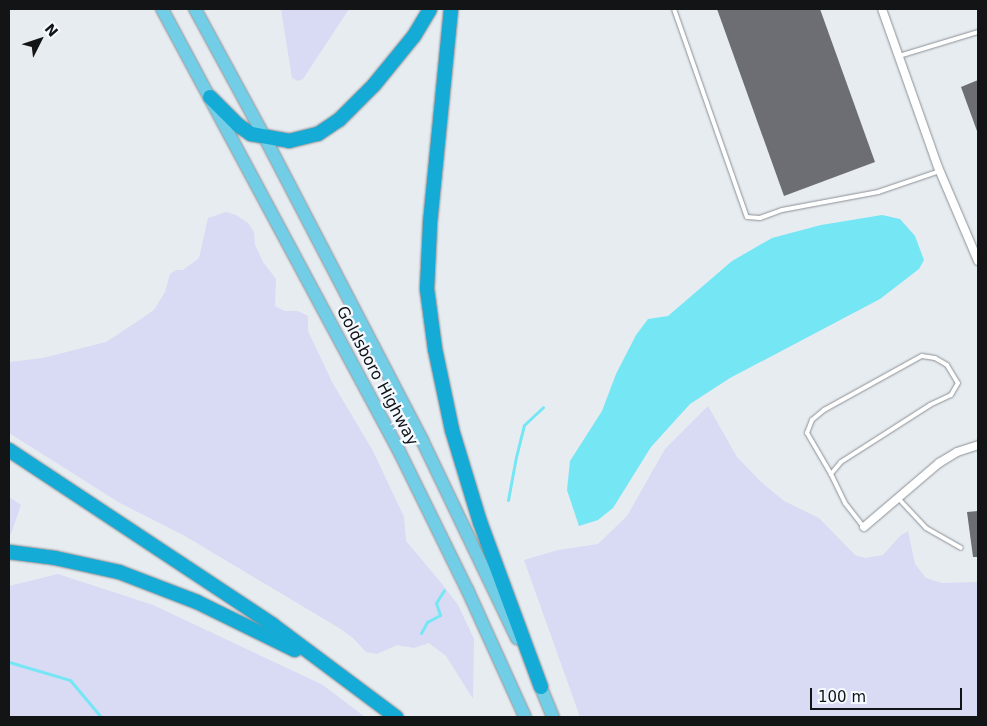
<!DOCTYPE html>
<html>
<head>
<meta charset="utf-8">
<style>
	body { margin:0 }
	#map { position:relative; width:987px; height:726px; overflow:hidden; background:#e7ecf1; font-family:"DejaVu Sans",sans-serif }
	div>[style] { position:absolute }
	.green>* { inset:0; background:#d9daf4 }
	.water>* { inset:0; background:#75e6f4 }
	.stream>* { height:3px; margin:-1.5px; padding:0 1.5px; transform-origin:1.5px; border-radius:1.5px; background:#75e6f4 }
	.building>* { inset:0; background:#6c6e74 }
	.roads { filter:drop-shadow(0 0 1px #8b9094) drop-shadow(0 0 1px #8b9094) }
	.service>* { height:4px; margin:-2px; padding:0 2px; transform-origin:2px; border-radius:2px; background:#fff }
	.minor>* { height:8px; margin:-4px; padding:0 4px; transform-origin:4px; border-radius:4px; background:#fff }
	.primary>* { height:12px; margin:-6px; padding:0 6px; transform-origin:6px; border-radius:6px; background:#72cde6 }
	.motorway>* { height:14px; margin:-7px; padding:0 7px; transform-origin:7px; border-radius:7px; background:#14abd6 }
	span { translate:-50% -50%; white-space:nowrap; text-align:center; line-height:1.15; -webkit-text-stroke:4.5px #f4faff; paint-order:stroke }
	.street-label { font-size:16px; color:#121415 }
	.frame { position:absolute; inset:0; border:10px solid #121415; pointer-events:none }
	.north { position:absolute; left:15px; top:15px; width:50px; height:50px; -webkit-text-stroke:4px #f4faff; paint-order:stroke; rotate:49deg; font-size:14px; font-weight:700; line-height:20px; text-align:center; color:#121415 }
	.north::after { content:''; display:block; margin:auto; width:18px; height:22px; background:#121415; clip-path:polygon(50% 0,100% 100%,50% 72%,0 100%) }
	.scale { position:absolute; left:810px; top:688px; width:152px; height:22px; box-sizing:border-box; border:2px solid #121415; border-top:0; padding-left:6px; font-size:15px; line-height:18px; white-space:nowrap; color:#121415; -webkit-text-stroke:4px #f4faff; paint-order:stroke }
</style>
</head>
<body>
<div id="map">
	<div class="green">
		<i style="clip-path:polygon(281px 9px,349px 9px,303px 79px,298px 81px,292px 78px)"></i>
		<i style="clip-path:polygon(226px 212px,236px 215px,248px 223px,254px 232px,255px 245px,263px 262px,276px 279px,275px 306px,285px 311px,298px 311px,308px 316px,308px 331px,332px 382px,373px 451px,404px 517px,406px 541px,443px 585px,458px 605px,474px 639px,473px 699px,446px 656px,429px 643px,414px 648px,397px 645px,377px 654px,366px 652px,353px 638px,339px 628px,185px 536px,120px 503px,9px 433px,9px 362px,43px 358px,106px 342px,135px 323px,154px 310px,165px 292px,170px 274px,176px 270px,183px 270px,199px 258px,208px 218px)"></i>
		<i style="clip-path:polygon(708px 406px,737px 457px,760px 481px,784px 501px,819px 518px,855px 555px,865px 558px,883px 555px,900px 536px,908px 531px,915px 564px,926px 578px,942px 583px,978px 582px,978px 717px,580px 717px,524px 560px,558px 550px,598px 544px,627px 516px,665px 449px)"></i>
		<i style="clip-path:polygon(9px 497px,21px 505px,11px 534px,9px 534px)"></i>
		<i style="clip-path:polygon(58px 574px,153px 605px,323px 685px,365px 717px,9px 717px,9px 586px)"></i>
	</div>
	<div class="water">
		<i style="clip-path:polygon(882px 215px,900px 219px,915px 236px,924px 260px,919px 269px,880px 299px,730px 378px,690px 404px,651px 447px,613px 508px,598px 520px,579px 526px,567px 490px,570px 461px,602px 411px,616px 374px,636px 335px,648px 319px,668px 316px,732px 261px,772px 238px,821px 225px)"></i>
	</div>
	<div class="stream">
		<i style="left:508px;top:500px;width:44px;rotate:-79.5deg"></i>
		<i style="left:516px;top:457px;width:33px;rotate:-76deg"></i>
		<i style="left:524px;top:425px;width:26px;rotate:-43deg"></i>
		<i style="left:421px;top:633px;width:13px;rotate:-61deg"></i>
		<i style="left:427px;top:622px;width:15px;rotate:-28deg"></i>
		<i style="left:440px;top:615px;width:13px;rotate:-108deg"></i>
		<i style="left:436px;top:603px;width:15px;rotate:-58deg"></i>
		<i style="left:9px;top:662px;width:64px;rotate:16.4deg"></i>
		<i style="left:70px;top:680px;width:48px;rotate:50deg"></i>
	</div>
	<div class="building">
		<i style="clip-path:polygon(717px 9px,820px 9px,875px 162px,784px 196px)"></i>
		<i style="clip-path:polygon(978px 80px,978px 131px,977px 131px,961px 87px)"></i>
		<i style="clip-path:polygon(978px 511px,978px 557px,973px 557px,967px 512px)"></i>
	</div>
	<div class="roads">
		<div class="service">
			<i style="left:674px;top:9px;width:220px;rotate:70.7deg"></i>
			<i style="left:747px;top:217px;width:13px;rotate:4deg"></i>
			<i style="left:760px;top:218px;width:23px;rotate:-20deg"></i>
			<i style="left:782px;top:210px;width:98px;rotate:-10.6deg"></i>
			<i style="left:878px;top:192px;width:65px;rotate:-18.7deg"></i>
			<i style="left:899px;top:56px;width:83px;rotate:-16.9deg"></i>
			<i style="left:831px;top:474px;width:48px;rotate:-120.3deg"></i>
			<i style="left:807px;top:433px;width:14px;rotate:-69deg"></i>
			<i style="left:812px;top:420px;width:16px;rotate:-40deg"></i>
			<i style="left:824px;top:410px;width:112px;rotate:-28.9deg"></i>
			<i style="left:922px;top:356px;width:13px;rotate:9deg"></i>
			<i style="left:935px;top:358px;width:14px;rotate:30deg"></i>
			<i style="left:947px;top:365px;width:21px;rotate:59deg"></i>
			<i style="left:958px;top:383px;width:14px;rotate:120deg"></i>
			<i style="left:951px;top:395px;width:23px;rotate:155deg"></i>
			<i style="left:930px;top:405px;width:106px;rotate:147.4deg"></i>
			<i style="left:841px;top:462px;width:16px;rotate:130deg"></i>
			<i style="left:831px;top:474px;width:32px;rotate:64deg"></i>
			<i style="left:845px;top:503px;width:31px;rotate:52deg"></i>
			<i style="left:898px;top:498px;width:41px;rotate:47deg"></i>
			<i style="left:926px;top:528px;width:40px;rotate:29.7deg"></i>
		</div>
		<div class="minor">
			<i style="left:882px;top:9px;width:168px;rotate:70.5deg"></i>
			<i style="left:938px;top:167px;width:102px;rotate:66.9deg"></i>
			<i style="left:864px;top:527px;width:99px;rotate:-40.5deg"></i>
			<i style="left:939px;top:463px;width:21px;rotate:-31deg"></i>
			<i style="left:957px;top:452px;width:22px;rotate:-18deg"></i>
		</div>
		<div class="primary">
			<i style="left:162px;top:9px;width:502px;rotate:61.8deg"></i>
			<i style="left:399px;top:451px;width:154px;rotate:63.8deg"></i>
			<i style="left:467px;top:589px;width:141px;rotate:65.6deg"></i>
			<i style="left:195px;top:9px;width:147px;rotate:61.5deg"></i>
			<i style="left:265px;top:138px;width:340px;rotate:62.5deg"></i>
			<i style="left:422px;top:440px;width:220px;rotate:64.4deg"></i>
			<i style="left:537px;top:678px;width:42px;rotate:67.7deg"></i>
		</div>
		<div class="motorway">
			<i style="left:451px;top:9px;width:217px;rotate:95.6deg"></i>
			<i style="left:430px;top:225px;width:64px;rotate:92.7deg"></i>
			<i style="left:427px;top:289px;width:61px;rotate:82.4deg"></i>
			<i style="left:435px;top:349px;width:83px;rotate:78.1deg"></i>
			<i style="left:452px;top:430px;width:96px;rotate:73.1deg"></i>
			<i style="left:480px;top:522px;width:176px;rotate:69.7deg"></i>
			<i style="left:210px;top:97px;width:40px;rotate:45deg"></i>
			<i style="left:238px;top:125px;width:16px;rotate:35deg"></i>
			<i style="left:251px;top:134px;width:39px;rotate:10deg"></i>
			<i style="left:289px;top:141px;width:30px;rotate:-14deg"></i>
			<i style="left:318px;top:134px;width:25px;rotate:-34deg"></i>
			<i style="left:339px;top:120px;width:49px;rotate:-45deg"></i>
			<i style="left:374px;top:85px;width:63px;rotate:-50.8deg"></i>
			<i style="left:414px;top:36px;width:31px;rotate:-59deg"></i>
			<i style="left:9px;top:450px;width:317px;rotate:33.5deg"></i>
			<i style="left:273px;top:625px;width:154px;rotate:36.8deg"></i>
			<i style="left:9px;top:552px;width:46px;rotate:7.4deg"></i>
			<i style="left:55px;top:558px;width:66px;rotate:12.3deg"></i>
			<i style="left:119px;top:572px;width:84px;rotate:21deg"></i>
			<i style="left:197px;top:602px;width:109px;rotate:26.1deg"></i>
		</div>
	</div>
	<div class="street-label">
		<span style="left:377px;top:376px;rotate:62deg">Goldsboro Highway</span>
	</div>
	<div class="frame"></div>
	<div class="north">N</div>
	<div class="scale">100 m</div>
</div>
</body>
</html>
